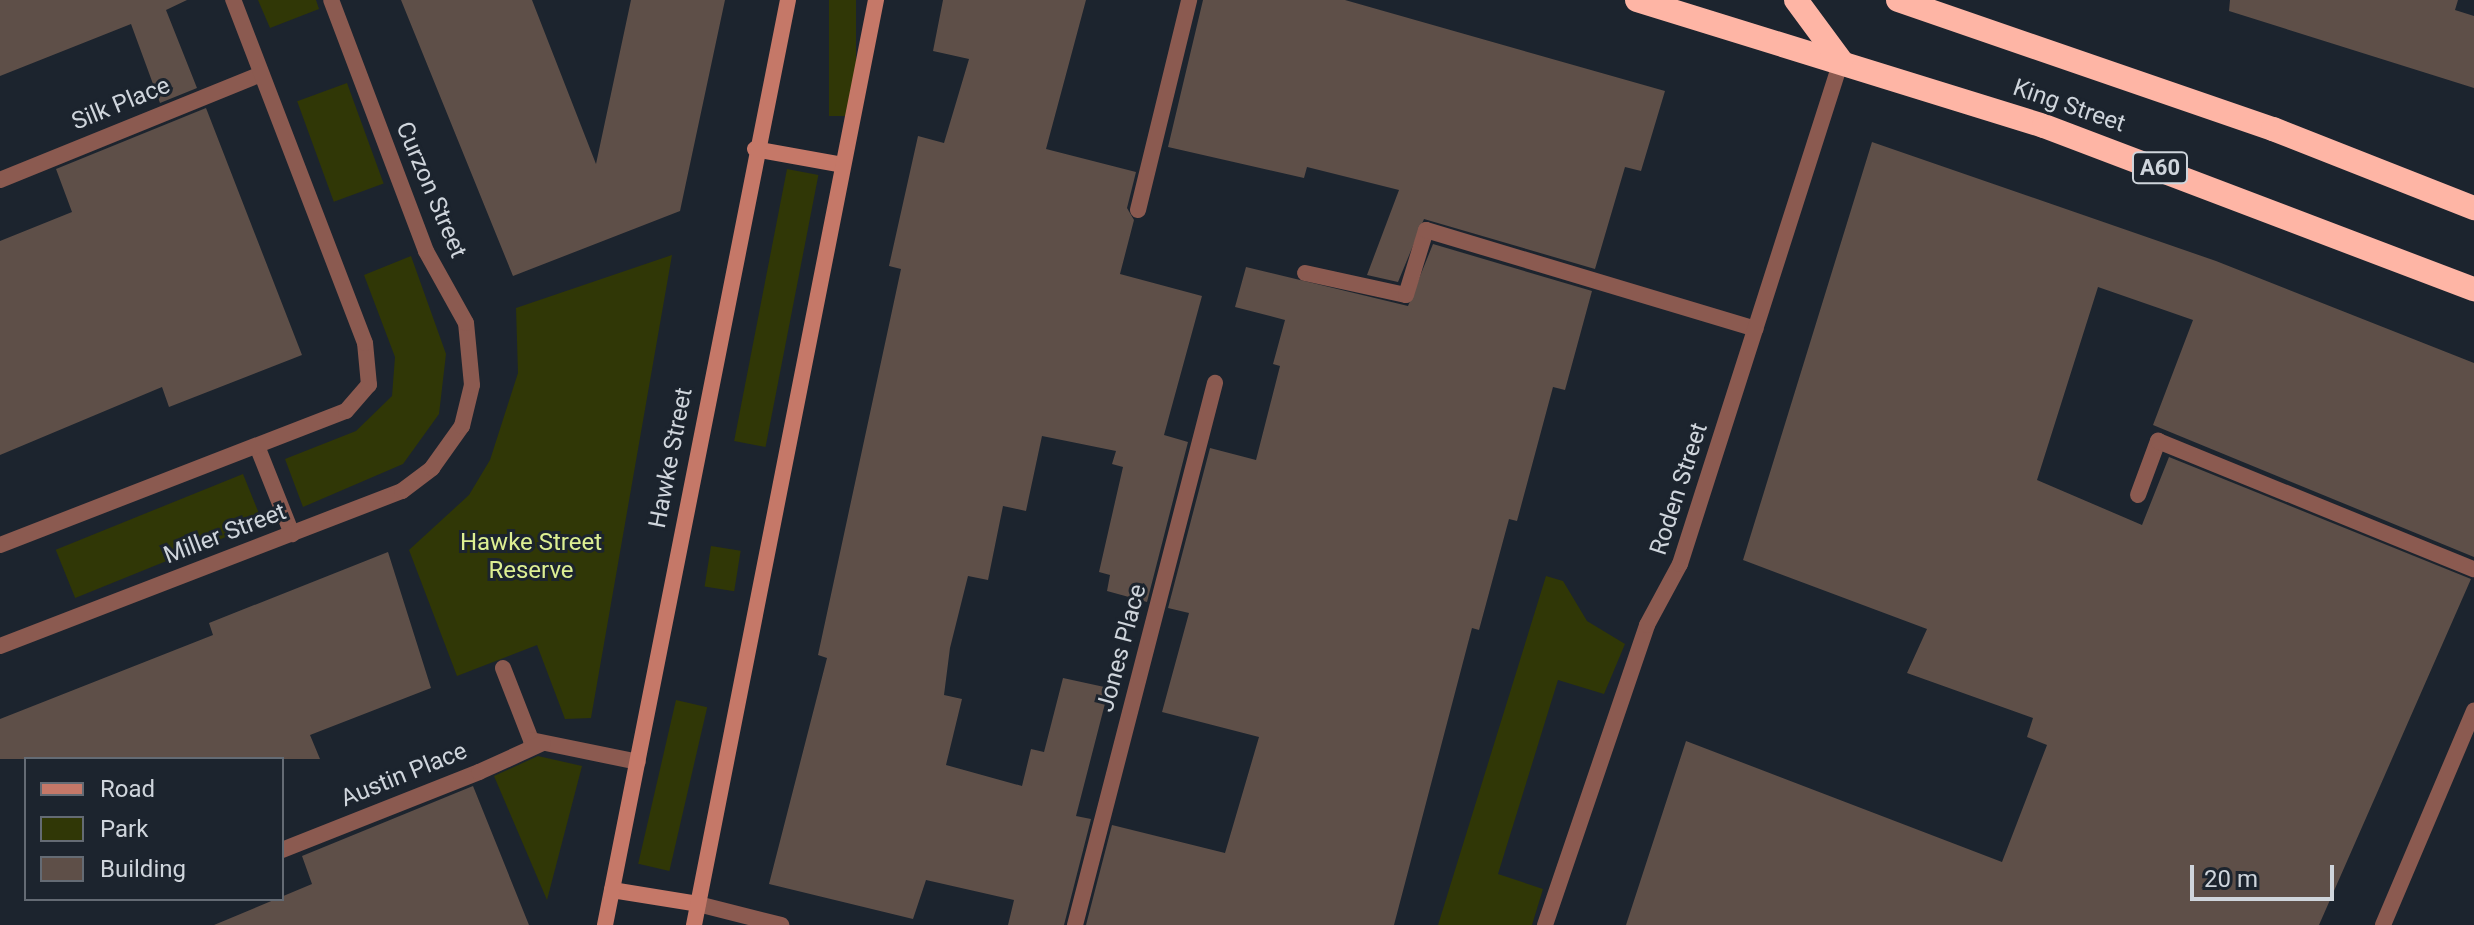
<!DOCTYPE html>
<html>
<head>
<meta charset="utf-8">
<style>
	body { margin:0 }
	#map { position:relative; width:2474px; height:925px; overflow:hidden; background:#1c242e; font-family:Roboto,sans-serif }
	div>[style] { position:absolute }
	.green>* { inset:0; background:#303706; transform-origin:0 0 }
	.building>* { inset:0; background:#5e4f48 }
	.lane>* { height:16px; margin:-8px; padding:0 8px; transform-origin:8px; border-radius:8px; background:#8b5a50 }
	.street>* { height:16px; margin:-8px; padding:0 8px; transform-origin:8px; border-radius:8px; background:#8b5a50 }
	.secondary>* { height:16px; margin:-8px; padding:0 8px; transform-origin:8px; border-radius:8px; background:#c57868 }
	.highway>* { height:24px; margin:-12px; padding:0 12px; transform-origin:12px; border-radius:12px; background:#feb5a5 }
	span { translate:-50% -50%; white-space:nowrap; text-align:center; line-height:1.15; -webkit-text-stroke:6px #1c242e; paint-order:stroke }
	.shield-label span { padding:2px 6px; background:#1c242e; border:2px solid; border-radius:6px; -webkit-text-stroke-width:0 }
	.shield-label { font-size:22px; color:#cfd5dc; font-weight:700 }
	.street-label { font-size:24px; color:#cfd5dc }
	.park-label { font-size:24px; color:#ddef92 }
	.legend { position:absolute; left:24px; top:757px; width:260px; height:144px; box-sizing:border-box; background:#1c242e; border:2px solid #646b74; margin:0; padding:10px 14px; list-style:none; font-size:24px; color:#cfd5dc }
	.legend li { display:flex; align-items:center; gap:16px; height:40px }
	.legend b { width:40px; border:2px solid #646b74 }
	.scale { position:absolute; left:2190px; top:865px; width:144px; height:36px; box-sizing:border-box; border:4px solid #cfd5dc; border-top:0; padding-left:10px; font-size:24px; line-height:28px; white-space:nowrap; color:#cfd5dc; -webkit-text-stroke:6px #1c242e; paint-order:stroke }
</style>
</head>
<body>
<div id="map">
	<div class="green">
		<i style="clip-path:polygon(258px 0,316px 0,319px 9px,270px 28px)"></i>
		<i style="left:829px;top:0;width:27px;height:116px"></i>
		<i style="left:347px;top:83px;width:107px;height:53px;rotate:70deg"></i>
		<i style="left:787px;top:169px;width:32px;height:277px;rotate:11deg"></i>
		<i style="clip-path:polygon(672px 255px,591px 718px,565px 719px,537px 645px,457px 676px,409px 550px,469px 495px,490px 460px,518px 373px,516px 308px)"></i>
		<i style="clip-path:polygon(411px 256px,446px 354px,439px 414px,403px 464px,303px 507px,285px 459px,356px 431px,392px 396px,395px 357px,364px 275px)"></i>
		<i style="left:243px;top:474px;width:52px;height:202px;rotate:68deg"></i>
		<i style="left:711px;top:546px;width:30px;height:41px;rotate:9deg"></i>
		<i style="clip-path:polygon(1546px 576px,1563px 581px,1587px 621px,1625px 644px,1604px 694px,1558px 680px,1498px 874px,1543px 889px,1532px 925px,1438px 925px)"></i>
		<i style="left:676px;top:700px;width:32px;height:168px;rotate:13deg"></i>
		<i style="clip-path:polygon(538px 756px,582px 766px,547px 900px,494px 776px)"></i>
	</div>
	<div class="building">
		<i style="clip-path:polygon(0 0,187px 0,166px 10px,197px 88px,160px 103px,131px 24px,0 76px)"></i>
		<i style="clip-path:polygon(401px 0,532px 0,596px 164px,631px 0,725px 0,680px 211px,513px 276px)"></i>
		<i style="clip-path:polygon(943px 0,1086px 0,1046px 149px,1136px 172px,1127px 208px,1134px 220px,1120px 274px,1202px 296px,1164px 435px,1188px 442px,1147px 602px,1107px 591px,1110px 575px,1099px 572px,1123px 467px,1112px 464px,1116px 451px,1042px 436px,1026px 511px,1003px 506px,988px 580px,968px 576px,950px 648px,944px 695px,962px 699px,946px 765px,1022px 786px,1031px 749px,1044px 752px,1063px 678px,1109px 688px,1076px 816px,1091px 819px,1064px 925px,1008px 925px,1014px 900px,926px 880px,913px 919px,769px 884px,827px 658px,818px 655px,901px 269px,889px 266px,918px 136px,944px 143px,969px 59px,933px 51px)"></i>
		<i style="clip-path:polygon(1203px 0,1345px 0,1665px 91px,1641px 171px,1625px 167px,1595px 269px,1424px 219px,1398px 282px,1367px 275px,1399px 190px,1307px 167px,1304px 178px,1168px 147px)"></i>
		<i style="clip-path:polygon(2230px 0,2458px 0,2455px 10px,2474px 16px,2474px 88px,2229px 11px)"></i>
		<i style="clip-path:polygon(206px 108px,302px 355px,169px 407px,162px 387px,0 455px,0 241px,72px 212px,56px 169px)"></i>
		<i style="clip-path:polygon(1872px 142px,2216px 261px,2474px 363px,2474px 557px,2153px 425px,2193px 320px,2098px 287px,2037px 480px,2142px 525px,2169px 457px,2471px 579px,2319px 925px,1626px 925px,1686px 741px,2002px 862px,2047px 745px,2027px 737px,2033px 718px,1907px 673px,1927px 629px,1743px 560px)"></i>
		<i style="clip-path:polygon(1433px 244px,1592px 291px,1565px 390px,1553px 387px,1517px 521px,1509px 519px,1479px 630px,1472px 628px,1394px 925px,1086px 925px,1112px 825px,1225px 853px,1259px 737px,1162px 712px,1189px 613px,1168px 608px,1210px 448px,1256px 460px,1280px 366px,1273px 364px,1285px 320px,1235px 307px,1246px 267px,1408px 306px)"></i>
		<i style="clip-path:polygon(388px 552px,431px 688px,310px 735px,320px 759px,0 759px,0 719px,213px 635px,209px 623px)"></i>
		<i style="clip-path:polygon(473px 786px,529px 925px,214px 925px,312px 884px,302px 856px)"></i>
	</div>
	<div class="lane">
		<i style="left:0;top:180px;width:282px;rotate:-22.1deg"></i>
		<i style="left:1138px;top:210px;width:216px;rotate:-76.3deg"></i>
		<i style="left:1305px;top:273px;width:103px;rotate:12.3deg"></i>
		<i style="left:1406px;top:295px;width:68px;rotate:-72.9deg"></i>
		<i style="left:1426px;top:230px;width:344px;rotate:16.7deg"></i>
		<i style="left:257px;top:446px;width:95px;rotate:68.3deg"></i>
		<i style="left:2138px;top:495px;width:58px;rotate:-69.7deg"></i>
		<i style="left:2158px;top:441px;width:341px;rotate:22.1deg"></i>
		<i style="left:282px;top:850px;width:212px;rotate:-21.6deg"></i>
		<i style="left:698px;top:904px;width:86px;rotate:14.2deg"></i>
		<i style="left:1075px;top:925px;width:560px;rotate:-75.52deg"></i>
	</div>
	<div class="street">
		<i style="left:0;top:545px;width:371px;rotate:-21.2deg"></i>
		<i style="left:346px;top:411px;width:35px;rotate:-49deg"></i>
		<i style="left:369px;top:385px;width:42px;rotate:-95.4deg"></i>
		<i style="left:365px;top:343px;width:368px;rotate:-111deg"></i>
		<i style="left:0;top:646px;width:431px;rotate:-21.1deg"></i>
		<i style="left:402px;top:491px;width:38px;rotate:-37deg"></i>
		<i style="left:432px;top:468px;width:52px;rotate:-54.5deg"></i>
		<i style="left:462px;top:426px;width:42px;rotate:-76.3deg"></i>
		<i style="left:472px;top:385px;width:62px;rotate:-95.5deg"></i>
		<i style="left:466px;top:323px;width:82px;rotate:-119.1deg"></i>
		<i style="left:426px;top:251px;width:268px;rotate:-110.7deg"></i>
		<i style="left:503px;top:668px;width:77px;rotate:68.7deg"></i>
		<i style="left:531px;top:740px;width:109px;rotate:11.6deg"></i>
		<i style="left:479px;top:772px;width:70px;rotate:-24.4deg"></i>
		<i style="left:1545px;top:925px;width:317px;rotate:-71.2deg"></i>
		<i style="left:1647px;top:625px;width:69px;rotate:-61.6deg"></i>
		<i style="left:1680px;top:564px;width:528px;rotate:-72.25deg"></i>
		<i style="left:2383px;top:925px;width:233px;rotate:-67deg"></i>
	</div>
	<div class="secondary">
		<i style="left:755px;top:149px;width:89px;rotate:10.3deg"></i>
		<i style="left:612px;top:890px;width:87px;rotate:9.2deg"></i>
		<i style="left:605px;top:925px;width:943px;rotate:-78.81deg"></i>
		<i style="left:694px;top:925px;width:943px;rotate:-78.87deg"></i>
	</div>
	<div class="highway">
		<i style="left:1637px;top:0;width:426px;rotate:17.2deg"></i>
		<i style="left:2044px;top:126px;width:460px;rotate:20.8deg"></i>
		<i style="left:1796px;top:0;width:76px;rotate:53.6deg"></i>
		<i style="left:1898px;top:0;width:397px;rotate:19deg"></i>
		<i style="left:2273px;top:129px;width:216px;rotate:21.5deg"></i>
	</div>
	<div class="shield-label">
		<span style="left:2160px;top:168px">A60</span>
	</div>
	<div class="street-label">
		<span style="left:121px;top:104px;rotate:-22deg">Silk Place</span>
		<span style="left:2069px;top:106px;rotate:19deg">King Street</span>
		<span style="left:431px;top:190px;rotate:67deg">Curzon Street</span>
		<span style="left:671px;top:458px;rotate:-79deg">Hawke Street</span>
		<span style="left:1679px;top:489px;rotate:-72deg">Roden Street</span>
		<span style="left:225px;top:534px;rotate:-21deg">Miller Street</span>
		<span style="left:1122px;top:648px;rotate:-75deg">Jones Place</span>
		<span style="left:404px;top:775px;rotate:-22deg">Austin Place</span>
	</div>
	<div class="park-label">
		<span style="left:531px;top:557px">Hawke Street<br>Reserve</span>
	</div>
	<ul class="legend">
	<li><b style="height:10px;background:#c57868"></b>Road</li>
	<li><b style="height:22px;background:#303706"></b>Park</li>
	<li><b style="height:22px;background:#5e4f48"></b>Building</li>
	</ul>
	<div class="scale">20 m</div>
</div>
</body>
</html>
